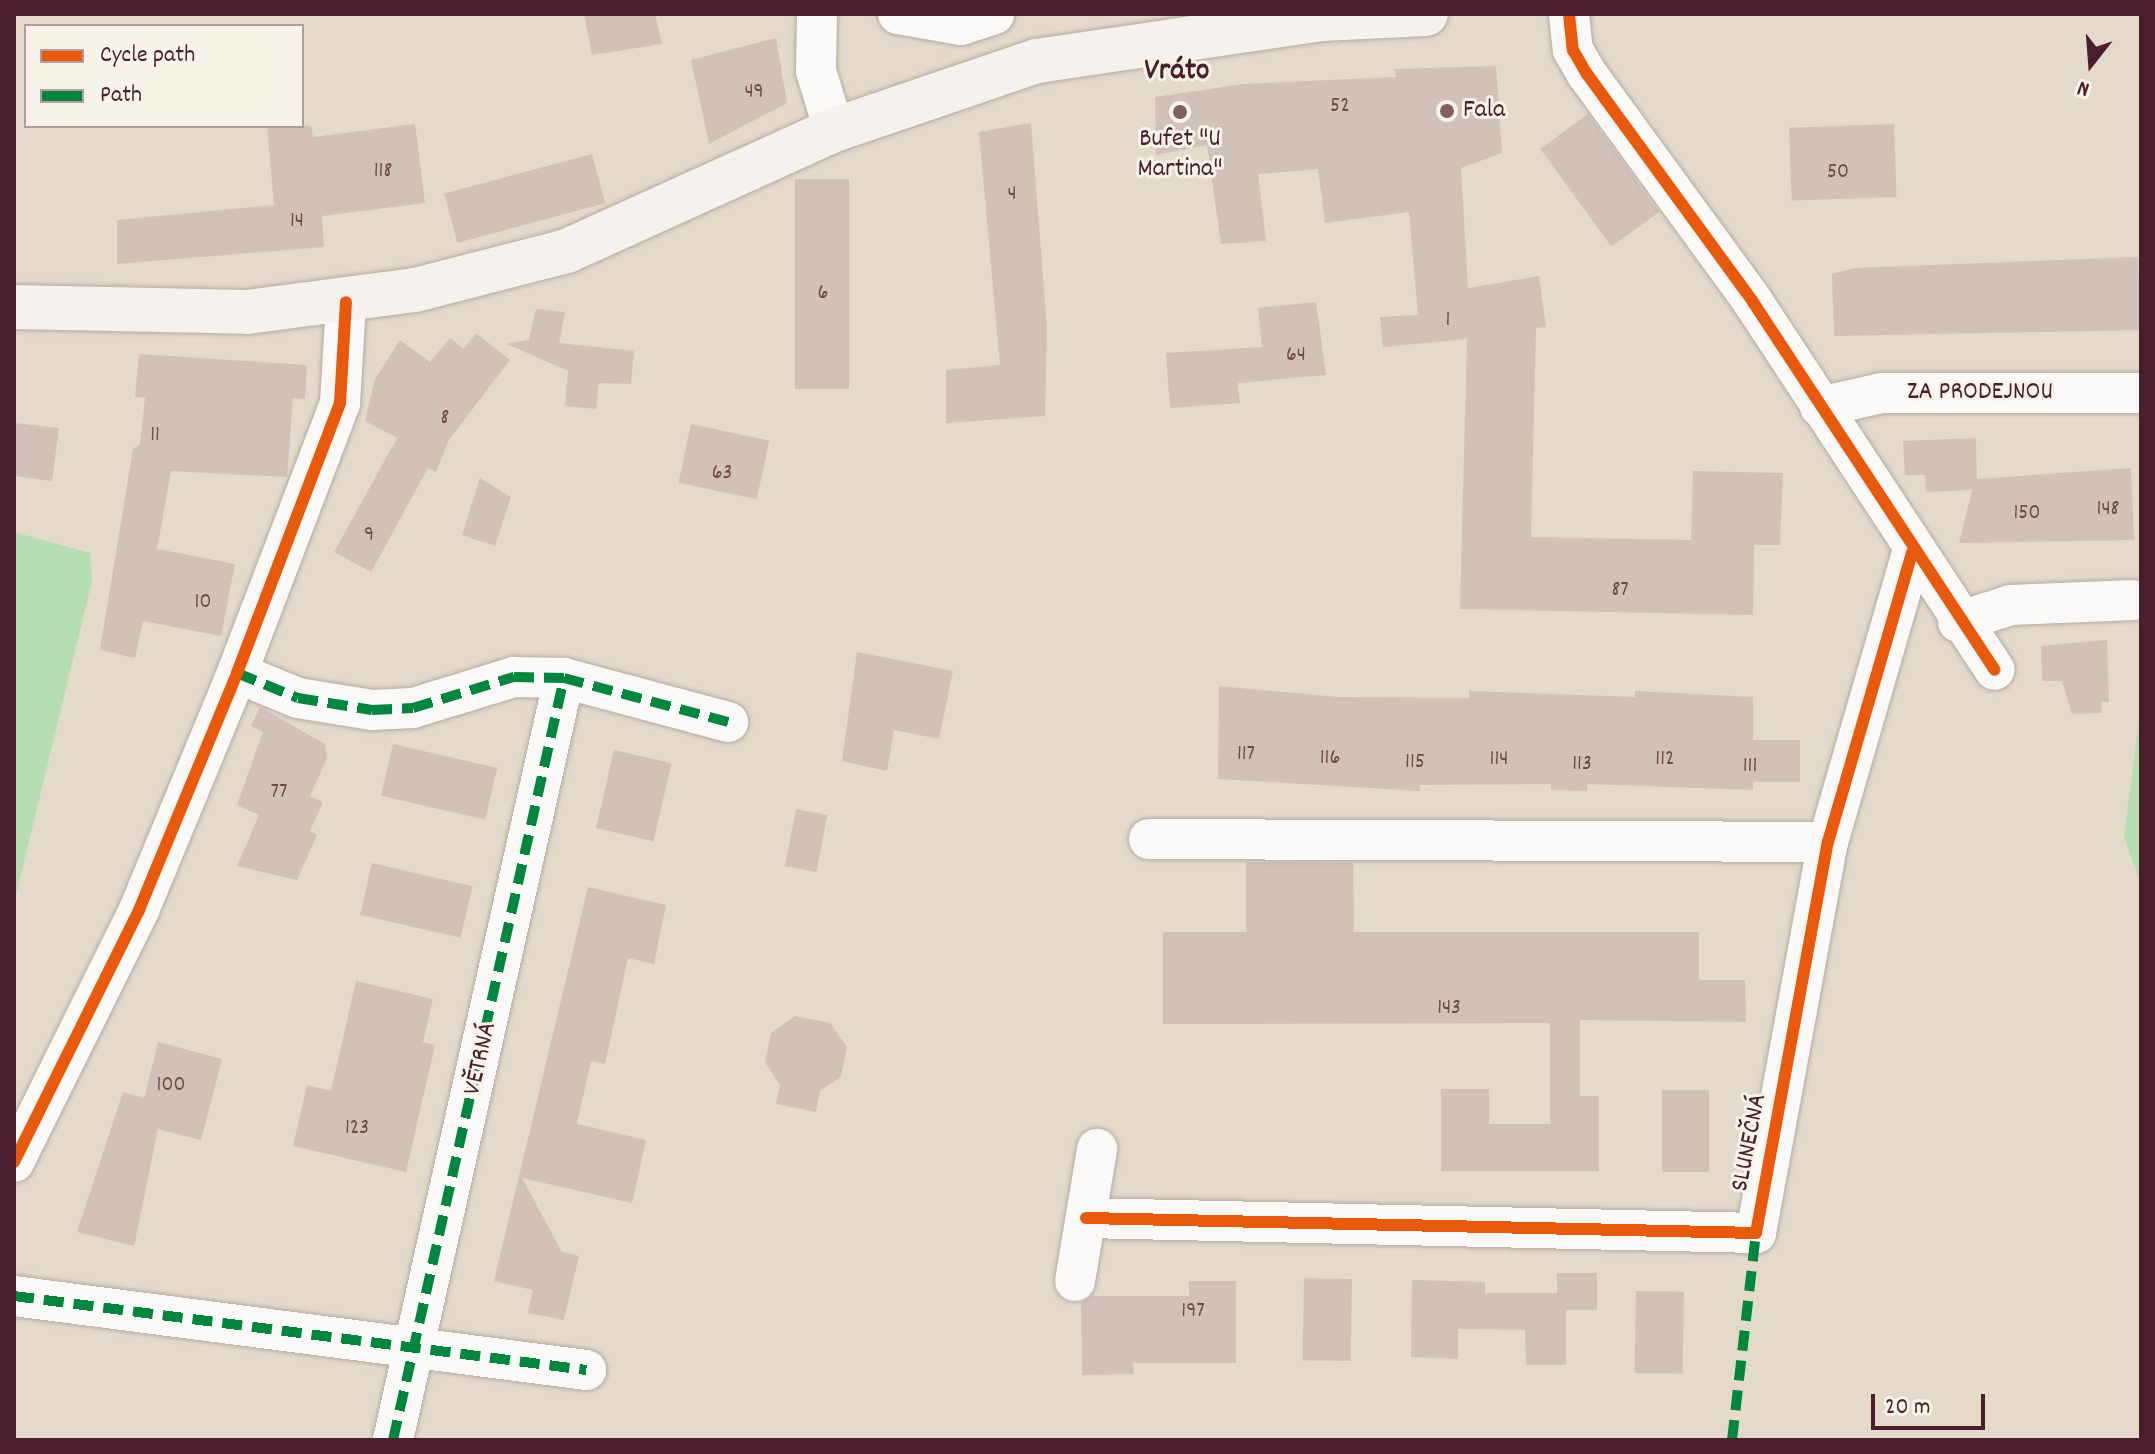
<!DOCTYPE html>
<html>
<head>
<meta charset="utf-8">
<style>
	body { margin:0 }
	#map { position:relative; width:2155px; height:1454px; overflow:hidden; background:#e4dac9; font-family:Dekko,sans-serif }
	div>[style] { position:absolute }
	.green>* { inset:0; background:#b5deb3 }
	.building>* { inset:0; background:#d1c1b7; transform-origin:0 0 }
	.roads { filter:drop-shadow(0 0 2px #b5aba1) drop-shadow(0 0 2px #b5aba1) }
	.minor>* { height:40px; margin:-20px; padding:0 20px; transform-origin:20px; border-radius:20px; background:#fbf9f7 }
	.secondary>* { height:44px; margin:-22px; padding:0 22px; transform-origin:22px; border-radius:22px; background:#f5f1ed }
	.quiet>* { height:10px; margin-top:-5px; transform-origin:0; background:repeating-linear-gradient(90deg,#00873e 0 20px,transparent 0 30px) }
	.cycleway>* { height:12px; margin:-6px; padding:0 6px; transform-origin:6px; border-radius:6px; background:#e8590c }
	.dots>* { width:22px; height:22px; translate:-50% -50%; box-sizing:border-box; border:4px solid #f7f3e8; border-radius:50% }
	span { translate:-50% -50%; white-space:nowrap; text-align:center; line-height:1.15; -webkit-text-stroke:6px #f7f3e8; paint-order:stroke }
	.number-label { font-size:22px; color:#6d4950 }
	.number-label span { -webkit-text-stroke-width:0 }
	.poi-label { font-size:26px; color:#4a1f2b }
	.left { translate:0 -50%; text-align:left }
	.street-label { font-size:26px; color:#4a1f2b }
	.quarter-label { font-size:30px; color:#4a1f2b; font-weight:700 }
	.frame { position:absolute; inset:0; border:16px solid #4a1f2b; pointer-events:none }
	.legend { position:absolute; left:24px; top:24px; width:280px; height:104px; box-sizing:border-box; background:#f7f3e8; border:2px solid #b29e9c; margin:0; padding:10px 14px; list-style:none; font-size:24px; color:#4a1f2b }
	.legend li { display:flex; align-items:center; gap:16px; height:40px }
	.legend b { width:40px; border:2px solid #b29e9c }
	.north { position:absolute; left:2051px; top:24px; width:80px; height:80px; -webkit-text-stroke:6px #f7f3e8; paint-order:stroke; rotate:197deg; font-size:22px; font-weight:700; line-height:32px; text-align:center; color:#4a1f2b }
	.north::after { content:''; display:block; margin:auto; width:28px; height:36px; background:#4a1f2b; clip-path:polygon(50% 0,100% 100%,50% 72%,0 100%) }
	.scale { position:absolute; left:1871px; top:1394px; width:114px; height:36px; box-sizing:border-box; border:4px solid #4a1f2b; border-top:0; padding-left:10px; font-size:24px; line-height:28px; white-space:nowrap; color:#4a1f2b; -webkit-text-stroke:6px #f7f3e8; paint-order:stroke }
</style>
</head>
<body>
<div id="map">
	<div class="green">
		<i style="clip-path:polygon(14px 532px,90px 553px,92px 581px,14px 903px)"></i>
		<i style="clip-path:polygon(2141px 705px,2141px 884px,2124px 837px)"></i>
	</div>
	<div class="building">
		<i style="clip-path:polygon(584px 14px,655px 14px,662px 44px,592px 55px)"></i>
		<i style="clip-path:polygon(776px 38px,787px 103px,709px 144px,691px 60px)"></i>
		<i style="clip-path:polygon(1496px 66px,1502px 153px,1461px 168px,1468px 288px,1539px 276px,1546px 327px,1536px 328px,1531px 537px,1691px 540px,1693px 471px,1783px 473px,1780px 545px,1754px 545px,1753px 615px,1460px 609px,1467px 339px,1383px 347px,1380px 317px,1418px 315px,1409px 212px,1325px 223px,1318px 169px,1258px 174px,1266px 241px,1221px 244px,1207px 145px,1156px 155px,1155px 97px,1244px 84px,1396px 77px,1395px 69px)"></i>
		<i style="left:1588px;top:114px;width:121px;height:59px;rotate:54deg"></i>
		<i style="clip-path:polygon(1031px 123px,1047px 328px,1045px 416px,946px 423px,946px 370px,1000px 365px,979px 132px)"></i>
		<i style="clip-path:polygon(415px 124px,425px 203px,322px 216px,324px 247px,117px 264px,117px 220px,274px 205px,267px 126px,311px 126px,313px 137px)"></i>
		<i style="left:1894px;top:124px;width:73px;height:105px;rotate:88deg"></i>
		<i style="left:592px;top:154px;width:51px;height:153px;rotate:75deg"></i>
		<i style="left:849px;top:179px;width:210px;height:54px;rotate:90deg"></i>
		<i style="clip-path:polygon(2138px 257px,2141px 330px,1834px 336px,1832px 274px,1855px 268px)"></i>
		<i style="clip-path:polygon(1316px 302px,1326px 375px,1238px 383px,1240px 403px,1170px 408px,1166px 353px,1262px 347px,1258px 308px)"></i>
		<i style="clip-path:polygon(536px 309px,565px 312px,559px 343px,634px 351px,631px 384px,599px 383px,596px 409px,565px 406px,568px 371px,507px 344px,529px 340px)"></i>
		<i style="clip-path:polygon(476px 333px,510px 360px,449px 440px,436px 472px,428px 468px,371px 572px,334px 552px,397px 438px,365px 421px,375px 379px,400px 340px,430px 362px,450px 338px,464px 349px)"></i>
		<i style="clip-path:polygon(139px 354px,307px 365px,305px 399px,293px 398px,287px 477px,171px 471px,157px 549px,235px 564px,221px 636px,143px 621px,135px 658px,100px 650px,133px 449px,140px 444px,145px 398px,135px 397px)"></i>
		<i style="clip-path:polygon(14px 423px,59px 428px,52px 481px,14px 476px)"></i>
		<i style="left:691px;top:424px;width:80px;height:60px;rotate:12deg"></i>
		<i style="clip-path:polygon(1976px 438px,1977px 479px,2131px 468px,2134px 540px,1959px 543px,1972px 490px,1926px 492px,1925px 475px,1905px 475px,1903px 441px)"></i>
		<i style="clip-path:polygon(480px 478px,511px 497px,495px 546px,462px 535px)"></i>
		<i style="clip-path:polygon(2107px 640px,2109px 702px,2101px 702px,2102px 713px,2072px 714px,2062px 681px,2042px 681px,2041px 646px)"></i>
		<i style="clip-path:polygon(857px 652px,953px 671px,939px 739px,894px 730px,887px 771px,842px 761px)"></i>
		<i style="clip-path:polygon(1219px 686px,1338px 697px,1469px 698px,1469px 691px,1635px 697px,1635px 691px,1753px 697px,1753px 740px,1800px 740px,1800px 782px,1753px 782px,1753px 790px,1587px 784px,1587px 791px,1551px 790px,1551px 784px,1420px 785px,1420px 791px,1218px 779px)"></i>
		<i style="clip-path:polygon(260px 707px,325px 744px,327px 758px,310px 796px,323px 802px,310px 831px,317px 835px,297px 880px,237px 866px,259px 815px,237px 805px,263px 732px,251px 726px)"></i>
		<i style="left:393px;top:744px;width:107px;height:53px;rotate:13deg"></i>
		<i style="left:614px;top:750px;width:59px;height:80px;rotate:13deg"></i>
		<i style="left:796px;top:809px;width:32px;height:58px;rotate:11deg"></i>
		<i style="clip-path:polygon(1246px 862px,1353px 863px,1354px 932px,1699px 932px,1699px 980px,1745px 980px,1746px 1022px,1580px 1020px,1580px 1096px,1599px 1096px,1599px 1171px,1441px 1171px,1441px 1089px,1489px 1089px,1489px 1124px,1550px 1124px,1550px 1023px,1163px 1024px,1163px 932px,1246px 932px)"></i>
		<i style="left:372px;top:863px;width:103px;height:53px;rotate:13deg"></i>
		<i style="clip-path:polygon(588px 887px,666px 905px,654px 964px,628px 958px,605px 1064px,591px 1061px,577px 1124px,646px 1140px,632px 1203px,522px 1178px,562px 1252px,579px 1256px,564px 1320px,528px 1313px,533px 1290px,494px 1281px)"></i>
		<i style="clip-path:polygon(356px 981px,433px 999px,423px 1042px,435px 1045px,406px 1172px,293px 1146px,307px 1085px,331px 1091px)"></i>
		<i style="clip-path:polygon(795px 1016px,830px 1023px,847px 1047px,841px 1077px,820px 1091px,816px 1112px,776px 1104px,780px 1085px,765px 1062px,771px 1033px)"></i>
		<i style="clip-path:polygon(158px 1042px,222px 1059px,201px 1140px,158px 1129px,134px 1246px,77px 1232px,123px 1092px,144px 1098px)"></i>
		<i style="left:1662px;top:1090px;width:47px;height:82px"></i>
		<i style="clip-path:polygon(1557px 1273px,1597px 1273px,1597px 1310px,1566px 1310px,1566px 1365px,1526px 1365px,1525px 1330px,1458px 1329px,1458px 1359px,1411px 1357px,1412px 1280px,1485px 1282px,1485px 1293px,1557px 1293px)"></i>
		<i style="left:1352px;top:1279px;width:82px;height:48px;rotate:91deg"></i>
		<i style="clip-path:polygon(1189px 1281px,1236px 1281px,1236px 1363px,1133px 1363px,1134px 1374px,1082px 1375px,1081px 1303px,1092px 1296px,1189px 1296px)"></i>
		<i style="left:1636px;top:1291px;width:48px;height:82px;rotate:1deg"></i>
	</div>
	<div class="roads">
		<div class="minor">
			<i style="left:817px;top:14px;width:57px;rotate:91deg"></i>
			<i style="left:816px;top:71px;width:62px;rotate:73deg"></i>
			<i style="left:898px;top:14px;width:64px;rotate:9.9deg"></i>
			<i style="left:961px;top:25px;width:35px;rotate:-18deg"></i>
			<i style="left:1569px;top:14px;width:36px;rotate:84deg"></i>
			<i style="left:1573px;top:50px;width:28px;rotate:60deg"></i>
			<i style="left:1587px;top:74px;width:282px;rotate:53.9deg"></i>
			<i style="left:1753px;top:302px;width:440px;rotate:56.7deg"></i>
			<i style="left:1820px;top:407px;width:63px;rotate:-12.9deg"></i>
			<i style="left:1881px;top:393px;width:260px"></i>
			<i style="left:1958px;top:622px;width:56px;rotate:-17.8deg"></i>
			<i style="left:2011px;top:605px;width:122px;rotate:-2.3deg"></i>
			<i style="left:237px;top:673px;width:66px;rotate:22.3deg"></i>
			<i style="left:298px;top:698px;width:75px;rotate:9.2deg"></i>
			<i style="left:372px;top:710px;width:41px;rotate:-2.8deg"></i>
			<i style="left:413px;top:708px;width:106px;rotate:-17.1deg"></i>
			<i style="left:514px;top:677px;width:50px;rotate:1.1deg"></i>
			<i style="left:564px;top:678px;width:170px;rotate:15deg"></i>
			<i style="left:1149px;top:839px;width:679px;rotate:0.25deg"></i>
			<i style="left:14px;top:1162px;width:281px;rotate:-63.6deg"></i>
			<i style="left:139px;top:910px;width:256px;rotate:-67.5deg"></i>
			<i style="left:237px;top:673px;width:289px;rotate:-69.1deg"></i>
			<i style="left:340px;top:403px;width:101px;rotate:-86.6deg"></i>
			<i style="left:1086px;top:1218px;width:670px;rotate:1.28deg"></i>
			<i style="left:1756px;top:1233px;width:398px;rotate:-79.6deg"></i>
			<i style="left:1828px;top:842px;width:302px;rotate:-73.8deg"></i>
			<i style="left:1075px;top:1281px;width:134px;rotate:-80.5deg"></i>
			<i style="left:14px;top:1296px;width:577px;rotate:7.37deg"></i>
			<i style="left:393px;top:1440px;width:781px;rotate:-77.35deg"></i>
		</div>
		<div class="secondary">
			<i style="left:14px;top:307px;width:233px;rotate:1.2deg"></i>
			<i style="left:247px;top:312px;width:169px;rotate:-7.5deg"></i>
			<i style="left:415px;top:290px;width:157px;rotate:-14.4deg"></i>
			<i style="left:567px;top:251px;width:293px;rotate:-24.4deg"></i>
			<i style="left:834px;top:130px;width:214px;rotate:-18.8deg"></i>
			<i style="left:1037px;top:61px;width:288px;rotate:-8.4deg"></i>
			<i style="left:1322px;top:19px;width:104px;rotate:-2.8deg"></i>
		</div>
	</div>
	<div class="quiet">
		<i style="left:237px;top:673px;width:66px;rotate:22.3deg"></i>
		<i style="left:298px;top:698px;width:75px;rotate:9.2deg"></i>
		<i style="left:372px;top:710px;width:41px;rotate:-2.8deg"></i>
		<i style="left:413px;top:708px;width:106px;rotate:-17.1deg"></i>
		<i style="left:514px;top:677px;width:50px;rotate:1.1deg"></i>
		<i style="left:564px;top:678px;width:170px;rotate:15deg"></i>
		<i style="left:14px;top:1296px;width:577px;rotate:7.37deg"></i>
		<i style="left:393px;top:1440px;width:781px;rotate:-77.35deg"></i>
		<i style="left:1732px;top:1440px;width:208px;rotate:-83.4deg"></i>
	</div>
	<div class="cycleway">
		<i style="left:1569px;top:14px;width:36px;rotate:84deg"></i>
		<i style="left:1573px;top:50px;width:28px;rotate:60deg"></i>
		<i style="left:1587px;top:74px;width:282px;rotate:53.9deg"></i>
		<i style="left:1753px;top:302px;width:440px;rotate:56.7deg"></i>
		<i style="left:14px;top:1162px;width:281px;rotate:-63.6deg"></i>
		<i style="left:139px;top:910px;width:256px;rotate:-67.5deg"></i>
		<i style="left:237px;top:673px;width:289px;rotate:-69.1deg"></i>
		<i style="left:340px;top:403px;width:101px;rotate:-86.6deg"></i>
		<i style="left:1086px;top:1218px;width:670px;rotate:1.28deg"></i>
		<i style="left:1756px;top:1233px;width:398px;rotate:-79.6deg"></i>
		<i style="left:1828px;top:842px;width:302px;rotate:-73.8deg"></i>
	</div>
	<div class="dots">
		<i style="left:1447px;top:111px;background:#806062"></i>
		<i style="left:1180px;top:112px;background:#806062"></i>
	</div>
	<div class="number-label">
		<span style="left:754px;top:93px">49</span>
		<span style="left:1340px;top:107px">52</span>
		<span style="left:383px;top:172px">118</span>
		<span style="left:1838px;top:173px">50</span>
		<span style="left:1012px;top:195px">4</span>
		<span style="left:297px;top:222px">14</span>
		<span style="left:823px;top:294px">6</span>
		<span style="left:1448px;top:321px">1</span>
		<span style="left:1296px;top:356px">64</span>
		<span style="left:445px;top:419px">8</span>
		<span style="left:155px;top:436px">11</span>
		<span style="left:722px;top:474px">63</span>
		<span style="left:2108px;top:510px">148</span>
		<span style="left:2027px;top:514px">150</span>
		<span style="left:369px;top:536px">9</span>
		<span style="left:1620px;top:591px">87</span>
		<span style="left:203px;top:603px">10</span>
		<span style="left:1246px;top:755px">117</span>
		<span style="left:1330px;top:759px">116</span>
		<span style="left:1499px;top:760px">114</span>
		<span style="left:1665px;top:760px">112</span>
		<span style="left:1415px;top:763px">115</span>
		<span style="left:1582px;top:765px">113</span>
		<span style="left:1750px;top:767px">111</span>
		<span style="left:279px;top:793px">77</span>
		<span style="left:1449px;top:1009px">143</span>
		<span style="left:171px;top:1086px">100</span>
		<span style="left:357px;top:1129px">123</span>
		<span style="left:1193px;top:1312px">197</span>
	</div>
	<div class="poi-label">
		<span class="left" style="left:1463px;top:111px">Fala</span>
		<span style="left:1180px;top:155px">Bufet "U<br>Martina"</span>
	</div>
	<div class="street-label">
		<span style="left:1980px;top:393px">ZA PRODEJNOU</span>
		<span style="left:481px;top:1059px;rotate:-77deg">VĚTRNÁ</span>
		<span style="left:1750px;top:1143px;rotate:-79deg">SLUNEČNÁ</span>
	</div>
	<div class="quarter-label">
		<span style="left:1177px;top:73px">Vráto</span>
	</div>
	<div class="frame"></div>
	<ul class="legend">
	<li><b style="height:10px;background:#e8590c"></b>Cycle path</li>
	<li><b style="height:10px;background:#00873e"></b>Path</li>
	</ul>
	<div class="north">N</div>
	<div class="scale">20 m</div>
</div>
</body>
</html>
